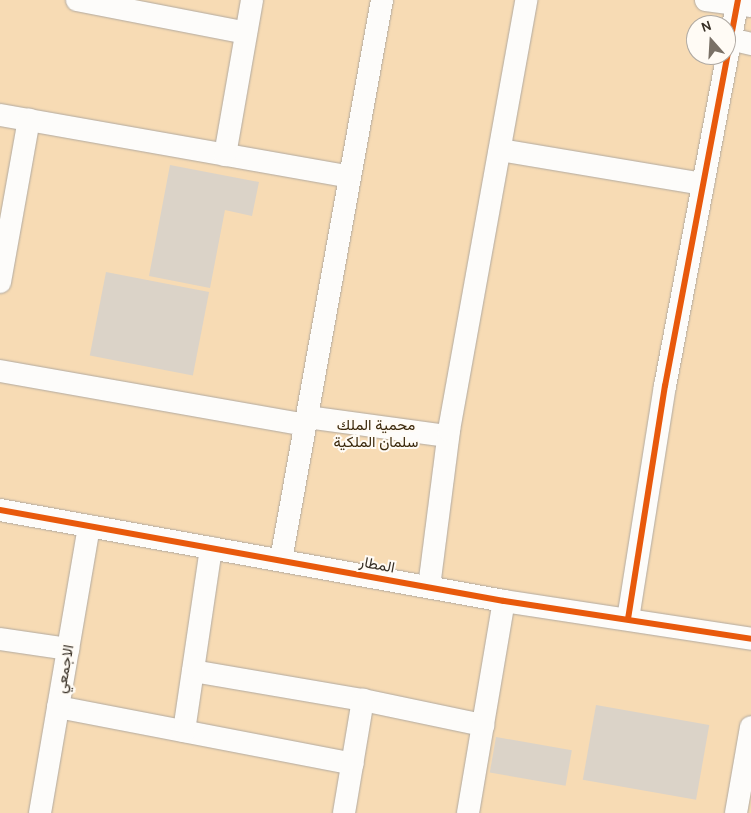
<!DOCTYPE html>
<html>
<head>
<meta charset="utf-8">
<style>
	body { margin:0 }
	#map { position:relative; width:751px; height:813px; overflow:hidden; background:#f3eade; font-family:Karla,Vazirmatn,sans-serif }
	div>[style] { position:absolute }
	.green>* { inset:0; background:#f7dbb4 }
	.building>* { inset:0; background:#dbd3c8; transform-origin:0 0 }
	.roads { filter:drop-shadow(0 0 1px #b1a99f) drop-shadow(0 0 1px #b1a99f) }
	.minor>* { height:22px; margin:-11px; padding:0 11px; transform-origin:11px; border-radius:11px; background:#fdfcfa }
	.cycleway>* { height:6px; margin:-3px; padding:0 3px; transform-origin:3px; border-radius:3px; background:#e8590c }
	span { translate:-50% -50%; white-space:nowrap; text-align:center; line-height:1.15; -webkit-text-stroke:4px #fffbf5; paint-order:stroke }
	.park-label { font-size:15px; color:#3c290c }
	.street-label { font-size:15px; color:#372f25 }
	.north { position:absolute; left:686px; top:15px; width:50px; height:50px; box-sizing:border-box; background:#fffbf5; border:1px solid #afa9a2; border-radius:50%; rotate:341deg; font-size:14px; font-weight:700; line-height:20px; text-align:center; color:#372f25 }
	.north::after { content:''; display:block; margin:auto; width:18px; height:22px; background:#797066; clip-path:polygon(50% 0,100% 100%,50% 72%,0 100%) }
</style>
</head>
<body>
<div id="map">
	<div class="green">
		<i style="clip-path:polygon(evenodd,0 0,751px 0,751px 813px,0 813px,0 0,696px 25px,726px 25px,726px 55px,696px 55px,696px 25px)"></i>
	</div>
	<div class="building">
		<i style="clip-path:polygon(170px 165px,259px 182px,252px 216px,225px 210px,210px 288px,149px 276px)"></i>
		<i style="left:106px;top:272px;width:105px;height:85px;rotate:11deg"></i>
		<i style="left:596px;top:705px;width:115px;height:76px;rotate:10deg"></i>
		<i style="left:496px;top:737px;width:77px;height:36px;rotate:10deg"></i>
	</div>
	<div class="roads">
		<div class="minor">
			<i style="left:77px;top:0;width:172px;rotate:11deg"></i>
			<i style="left:706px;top:0;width:44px;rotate:7.8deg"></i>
			<i style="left:730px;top:39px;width:22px;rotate:13deg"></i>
			<i style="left:0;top:115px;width:355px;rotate:10deg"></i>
			<i style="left:500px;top:150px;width:206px;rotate:9.5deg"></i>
			<i style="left:225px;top:155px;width:157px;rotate:-80.1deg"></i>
			<i style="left:0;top:282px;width:165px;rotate:-79.9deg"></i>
			<i style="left:0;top:371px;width:310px;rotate:10deg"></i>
			<i style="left:307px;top:417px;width:142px;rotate:7.7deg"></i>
			<i style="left:0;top:510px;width:512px;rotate:10.23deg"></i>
			<i style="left:504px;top:601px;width:250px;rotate:8.7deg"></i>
			<i style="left:281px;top:560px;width:569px;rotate:-79.78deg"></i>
			<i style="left:429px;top:587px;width:158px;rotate:-82.7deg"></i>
			<i style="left:449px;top:430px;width:437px;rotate:-79.8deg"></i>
			<i style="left:628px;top:619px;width:236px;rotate:-81deg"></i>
			<i style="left:665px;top:386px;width:393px;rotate:-79.3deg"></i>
			<i style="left:0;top:639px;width:69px;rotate:8.4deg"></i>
			<i style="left:193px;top:671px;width:172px;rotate:9.7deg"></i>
			<i style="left:363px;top:700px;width:123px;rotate:11.8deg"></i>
			<i style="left:58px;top:707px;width:300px;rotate:10.9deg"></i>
			<i style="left:184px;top:731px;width:185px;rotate:-81.6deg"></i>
			<i style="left:40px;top:813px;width:291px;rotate:-80.3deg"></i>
			<i style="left:344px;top:813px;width:115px;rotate:-80.5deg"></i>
			<i style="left:468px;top:813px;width:215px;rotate:-80.4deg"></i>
			<i style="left:736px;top:813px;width:87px;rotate:-80.1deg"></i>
		</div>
	</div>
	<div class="cycleway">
		<i style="left:0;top:510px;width:512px;rotate:10.23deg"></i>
		<i style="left:504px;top:601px;width:250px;rotate:8.7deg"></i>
		<i style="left:628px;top:619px;width:236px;rotate:-81deg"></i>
		<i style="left:665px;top:386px;width:393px;rotate:-79.3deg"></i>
	</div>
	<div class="park-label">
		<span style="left:376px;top:434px">محمية الملك<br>سلمان الملكية</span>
	</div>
	<div class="street-label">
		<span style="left:377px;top:565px;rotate:11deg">المطار</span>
		<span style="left:65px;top:669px;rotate:-80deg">الاجمعي</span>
	</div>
	<div class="north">N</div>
</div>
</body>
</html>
